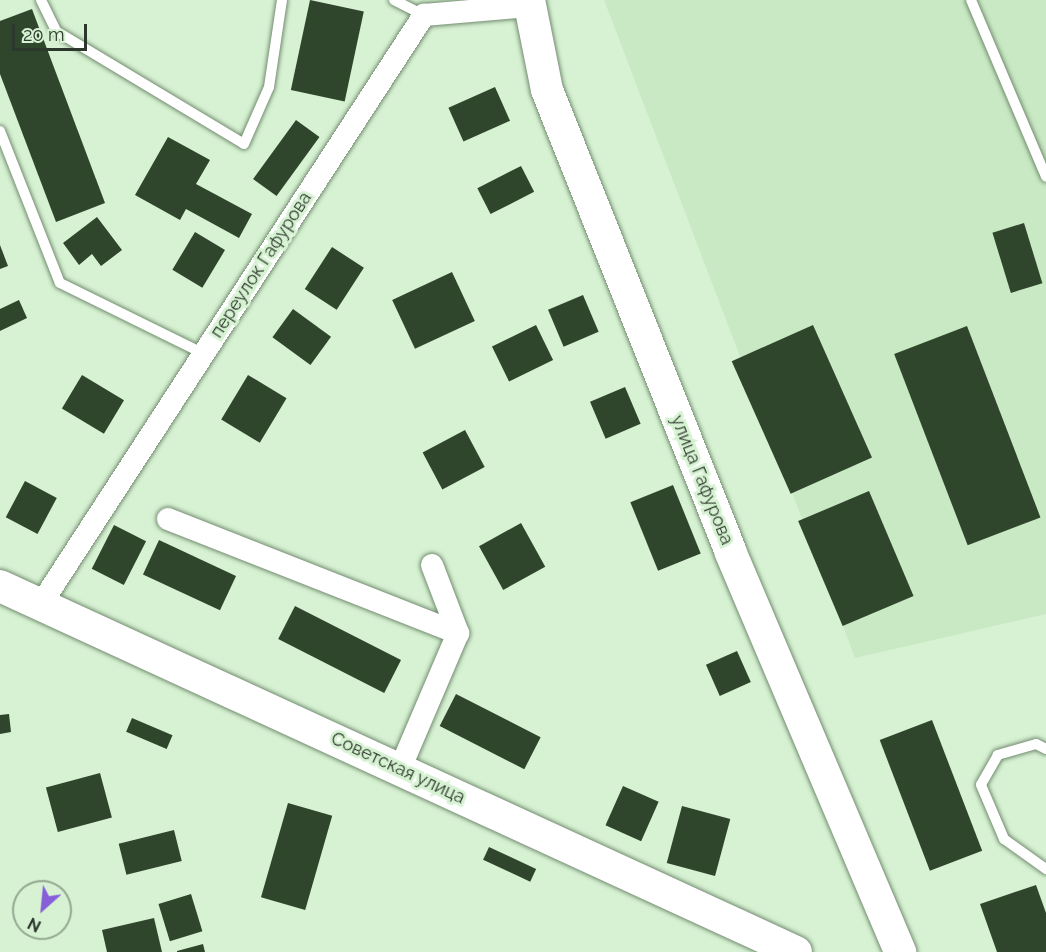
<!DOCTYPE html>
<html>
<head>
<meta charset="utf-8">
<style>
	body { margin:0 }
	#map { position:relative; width:1046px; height:952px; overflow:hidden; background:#d7f2d3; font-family:Raleway,sans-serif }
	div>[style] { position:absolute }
	.built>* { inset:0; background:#c9e9c4 }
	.building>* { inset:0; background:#2f452c; transform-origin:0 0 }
	.roads { filter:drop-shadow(0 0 2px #738c70) drop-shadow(0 0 2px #738c70) }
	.lane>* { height:10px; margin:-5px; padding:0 5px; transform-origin:5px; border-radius:5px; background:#fff }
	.street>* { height:22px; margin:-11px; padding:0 11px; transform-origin:11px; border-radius:11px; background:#fff }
	.secondary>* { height:32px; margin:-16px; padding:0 16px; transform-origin:16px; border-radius:16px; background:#fff }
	span { translate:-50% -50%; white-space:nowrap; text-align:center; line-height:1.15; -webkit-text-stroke:6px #d7f2d3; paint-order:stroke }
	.street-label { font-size:18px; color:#2d382c }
	.north { position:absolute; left:12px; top:880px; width:60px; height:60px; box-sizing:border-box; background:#d7f2d3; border:2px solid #93a890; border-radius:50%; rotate:207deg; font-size:16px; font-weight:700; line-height:24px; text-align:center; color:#2d382c }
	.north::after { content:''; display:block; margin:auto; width:21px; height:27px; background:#865fd9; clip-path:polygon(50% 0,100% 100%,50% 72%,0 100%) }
	.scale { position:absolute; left:12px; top:24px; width:75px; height:27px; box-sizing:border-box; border:3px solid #2d382c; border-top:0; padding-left:8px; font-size:18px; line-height:21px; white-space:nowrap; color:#2d382c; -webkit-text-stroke:4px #d7f2d3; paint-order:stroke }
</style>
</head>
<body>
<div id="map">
	<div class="built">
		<i style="clip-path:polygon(604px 0,1046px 0,1046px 614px,855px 658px)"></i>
	</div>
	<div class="building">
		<i style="left:310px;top:0;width:55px;height:92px;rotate:12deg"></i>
		<i style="clip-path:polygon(32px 9px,105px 203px,56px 222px,0 74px,0 21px)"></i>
		<i style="left:495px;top:87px;width:37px;height:51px;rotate:66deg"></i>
		<i style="left:296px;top:120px;width:29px;height:73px;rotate:36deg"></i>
		<i style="clip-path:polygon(168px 137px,210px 160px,196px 184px,252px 214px,239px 238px,186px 209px,180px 220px,135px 195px)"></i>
		<i style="left:521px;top:166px;width:29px;height:49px;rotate:63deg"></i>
		<i style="clip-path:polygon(97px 217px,122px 250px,101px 266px,92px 254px,79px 265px,63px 243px)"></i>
		<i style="left:1024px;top:223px;width:63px;height:33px;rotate:73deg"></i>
		<i style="left:195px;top:232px;width:35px;height:44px;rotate:31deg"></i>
		<i style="clip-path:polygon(0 245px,8px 266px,0 269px)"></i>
		<i style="left:332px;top:247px;width:38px;height:50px;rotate:33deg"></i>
		<i style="left:452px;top:272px;width:54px;height:66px;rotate:65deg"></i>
		<i style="left:583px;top:295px;width:40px;height:38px;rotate:67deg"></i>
		<i style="clip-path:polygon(19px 300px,27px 318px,0 331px,0 309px)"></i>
		<i style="left:293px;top:309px;width:47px;height:35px;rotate:36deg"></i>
		<i style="left:536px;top:325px;width:39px;height:49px;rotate:64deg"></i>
		<i style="left:813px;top:325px;width:145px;height:89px;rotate:66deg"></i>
		<i style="left:967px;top:326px;width:205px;height:78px;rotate:69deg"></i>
		<i style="left:82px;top:375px;width:49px;height:39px;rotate:31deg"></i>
		<i style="left:248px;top:375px;width:45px;height:52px;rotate:31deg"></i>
		<i style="left:625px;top:387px;width:40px;height:38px;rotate:67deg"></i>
		<i style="left:465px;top:430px;width:42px;height:48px;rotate:62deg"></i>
		<i style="left:25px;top:481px;width:36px;height:41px;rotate:28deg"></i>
		<i style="left:673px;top:485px;width:74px;height:46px;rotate:68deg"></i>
		<i style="left:869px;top:491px;width:114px;height:77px;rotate:67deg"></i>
		<i style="left:521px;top:523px;width:50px;height:48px;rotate:61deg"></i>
		<i style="left:114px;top:525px;width:36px;height:49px;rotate:27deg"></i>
		<i style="left:159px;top:540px;width:85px;height:38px;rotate:25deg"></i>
		<i style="left:295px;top:606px;width:119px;height:37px;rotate:27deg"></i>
		<i style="left:737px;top:651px;width:34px;height:34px;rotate:66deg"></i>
		<i style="left:456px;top:694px;width:95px;height:36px;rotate:27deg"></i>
		<i style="clip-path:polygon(9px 714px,11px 732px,0 734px,0 715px)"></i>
		<i style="left:132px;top:718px;width:44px;height:15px;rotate:23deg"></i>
		<i style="left:932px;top:720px;width:140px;height:56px;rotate:69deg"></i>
		<i style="left:100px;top:773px;width:46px;height:56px;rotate:75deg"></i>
		<i style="left:623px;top:786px;width:39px;height:43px;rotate:24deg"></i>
		<i style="left:288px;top:803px;width:46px;height:98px;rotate:16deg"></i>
		<i style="left:682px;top:806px;width:50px;height:59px;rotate:15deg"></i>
		<i style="left:174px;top:830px;width:32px;height:57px;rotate:76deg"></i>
		<i style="left:489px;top:847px;width:52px;height:14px;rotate:25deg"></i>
		<i style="clip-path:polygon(1036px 885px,1046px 913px,1046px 952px,997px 952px,980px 904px)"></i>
		<i style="left:191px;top:894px;width:39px;height:34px;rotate:73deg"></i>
		<i style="clip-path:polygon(154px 918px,162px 952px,107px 952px,102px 930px)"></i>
		<i style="clip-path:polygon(203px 944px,205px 952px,177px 952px,177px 951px)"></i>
	</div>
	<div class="roads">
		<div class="lane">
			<i style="left:41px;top:0;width:34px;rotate:64deg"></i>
			<i style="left:56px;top:31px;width:219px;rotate:31deg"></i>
			<i style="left:244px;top:144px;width:62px;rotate:-66.3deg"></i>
			<i style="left:269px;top:87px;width:88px;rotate:-81.5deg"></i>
			<i style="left:394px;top:0;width:34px;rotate:27deg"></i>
			<i style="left:971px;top:0;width:192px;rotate:67deg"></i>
			<i style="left:0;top:131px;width:163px;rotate:68.5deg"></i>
			<i style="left:60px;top:283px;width:161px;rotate:26.2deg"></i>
			<i style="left:1046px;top:749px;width:11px;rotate:-153deg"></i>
			<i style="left:1036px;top:744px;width:40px;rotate:164deg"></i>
			<i style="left:998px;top:755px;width:34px;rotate:120deg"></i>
			<i style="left:981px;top:785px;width:59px;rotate:66.9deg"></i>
			<i style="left:1004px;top:839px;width:52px;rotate:35.5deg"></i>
		</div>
		<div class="street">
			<i style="left:168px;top:519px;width:312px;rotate:21.5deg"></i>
			<i style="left:458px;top:633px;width:148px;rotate:113.1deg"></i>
			<i style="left:432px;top:565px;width:73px;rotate:69.1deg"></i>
			<i style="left:41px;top:604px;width:703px;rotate:-56.97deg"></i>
			<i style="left:424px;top:15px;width:105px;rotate:-4.9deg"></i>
		</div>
		<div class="secondary">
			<i style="left:529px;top:0;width:92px;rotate:78.7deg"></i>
			<i style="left:547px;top:90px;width:496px;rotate:68.3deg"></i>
			<i style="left:730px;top:551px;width:436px;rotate:67deg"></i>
			<i style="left:0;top:586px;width:876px;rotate:24.69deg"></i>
		</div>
	</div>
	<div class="street-label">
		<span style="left:261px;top:265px;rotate:-57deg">переулок Гафурова</span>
		<span style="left:702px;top:480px;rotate:68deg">улица Гафурова</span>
		<span style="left:398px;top:768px;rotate:25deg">Советская улица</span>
	</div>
	<div class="north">N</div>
	<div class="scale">20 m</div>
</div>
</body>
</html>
